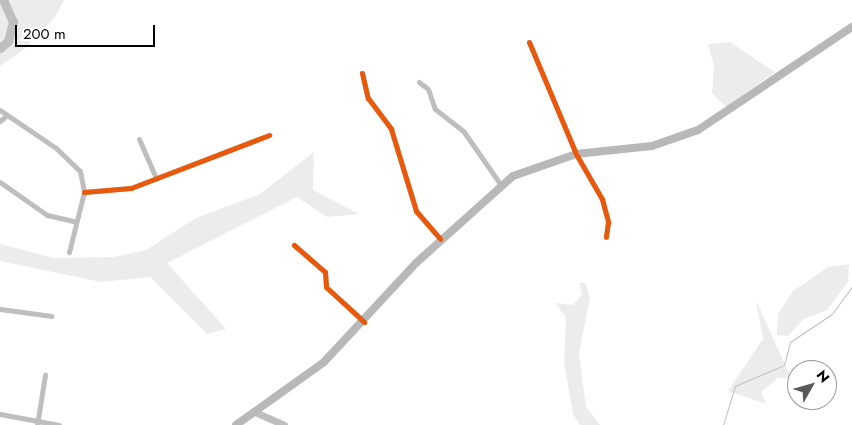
<!DOCTYPE html>
<html>
<head>
<meta charset="utf-8">
<style>
	body { margin:0 }
	#map { position:relative; width:852px; height:425px; overflow:hidden; background:#fff; font-family:Jost,sans-serif }
	div>[style] { position:absolute }
	.green>* { inset:0; background:#ececec }
	.stream>* { height:1px; margin:-0.5px; padding:0 0.5px; transform-origin:0.5px; border-radius:0.5px; background:#bfbfbf }
	.river>* { height:9px; margin:-4.5px; padding:0 4.5px; transform-origin:4.5px; border-radius:4.5px; background:#bfbfbf }
	.minor>* { height:5px; margin:-2.5px; padding:0 2.5px; transform-origin:2.5px; border-radius:2.5px; background:#bebebe }
	.tertiary>* { height:7px; margin:-3.5px; padding:0 3.5px; transform-origin:3.5px; border-radius:3.5px; background:#bebebe }
	.secondary>* { height:8px; margin:-4px; padding:0 4px; transform-origin:4px; border-radius:4px; background:#b8b8b8 }
	.cycleway>* { height:5px; margin:-2.5px; padding:0 2.5px; transform-origin:2.5px; border-radius:2.5px; background:#e8590c }
	span { translate:-50% -50%; white-space:nowrap; text-align:center; line-height:1.15; -webkit-text-stroke:4.5px #fff; paint-order:stroke }
	.north { position:absolute; left:787px; top:360px; width:50px; height:50px; box-sizing:border-box; background:#fff; border:1px solid #999; border-radius:50%; rotate:52deg; font-size:14px; font-weight:700; line-height:20px; text-align:center; color:#000 }
	.north::after { content:''; display:block; margin:auto; width:18px; height:22px; background:#595959; clip-path:polygon(50% 0,100% 100%,50% 72%,0 100%) }
	.scale { position:absolute; left:15px; top:25px; width:140px; height:22px; box-sizing:border-box; border:2px solid #000; border-top:0; padding-left:6px; font-size:15px; line-height:18px; white-space:nowrap; color:#000; -webkit-text-stroke:4px #fff; paint-order:stroke }
</style>
</head>
<body>
<div id="map">
	<div class="green">
		<i style="clip-path:polygon(0 0,64px 0,55px 17px,23px 50px,0 66px)"></i>
		<i style="clip-path:polygon(730px 42px,775px 72px,726px 107px,712px 93px,714px 66px,708px 44px)"></i>
		<i style="clip-path:polygon(314px 152px,313px 190px,359px 214px,327px 217px,297px 197px,167px 263px,226px 329px,207px 334px,150px 277px,101px 282px,0 261px,0 244px,54px 258px,114px 257px,146px 250px,196px 218px,260px 194px)"></i>
		<i style="clip-path:polygon(849px 264px,848px 282px,827px 310px,804px 319px,788px 336px,777px 335px,778px 314px,793px 291px,828px 267px)"></i>
		<i style="clip-path:polygon(579px 283px,585px 283px,590px 297px,579px 354px,586px 407px,600px 425px,580px 425px,573px 414px,564px 363px,566px 317px,555px 303px,573px 305px,582px 295px)"></i>
		<i style="clip-path:polygon(756px 300px,791px 378px,778px 378px,761px 392px,766px 404px,728px 391px,763px 339px)"></i>
	</div>
	<div class="stream">
		<i style="left:723px;top:425px;width:41px;rotate:-72.9deg"></i>
		<i style="left:735px;top:386px;width:53px;rotate:-23.2deg"></i>
		<i style="left:784px;top:365px;width:24px;rotate:-75deg"></i>
		<i style="left:790px;top:342px;width:50px;rotate:-33.7deg"></i>
		<i style="left:832px;top:314px;width:34px;rotate:-54deg"></i>
	</div>
	<div class="river">
		<i style="left:0;top:48px;width:11px;rotate:-41deg"></i>
		<i style="left:8px;top:41px;width:20px;rotate:-75deg"></i>
		<i style="left:13px;top:22px;width:24px;rotate:-114deg"></i>
	</div>
	<div class="minor">
		<i style="left:529px;top:42px;width:121px;rotate:67.2deg"></i>
		<i style="left:576px;top:154px;width:52px;rotate:60deg"></i>
		<i style="left:602px;top:199px;width:24px;rotate:75deg"></i>
		<i style="left:608px;top:222px;width:15px;rotate:98deg"></i>
		<i style="left:362px;top:73px;width:26px;rotate:77deg"></i>
		<i style="left:368px;top:98px;width:39px;rotate:53deg"></i>
		<i style="left:391px;top:129px;width:86px;rotate:73deg"></i>
		<i style="left:416px;top:211px;width:37px;rotate:49deg"></i>
		<i style="left:419px;top:82px;width:11px;rotate:38deg"></i>
		<i style="left:428px;top:89px;width:21px;rotate:71deg"></i>
		<i style="left:435px;top:109px;width:37px;rotate:38deg"></i>
		<i style="left:464px;top:132px;width:65px;rotate:55.1deg"></i>
		<i style="left:0;top:110px;width:68px;rotate:34.2deg"></i>
		<i style="left:56px;top:148px;width:33px;rotate:44deg"></i>
		<i style="left:80px;top:171px;width:21px;rotate:79deg"></i>
		<i style="left:84px;top:192px;width:62px;rotate:104deg"></i>
		<i style="left:0;top:121px;width:9px;rotate:-41deg"></i>
		<i style="left:139px;top:139px;width:43px;rotate:66.4deg"></i>
		<i style="left:0;top:182px;width:57px;rotate:35.1deg"></i>
		<i style="left:47px;top:215px;width:28px;rotate:13deg"></i>
		<i style="left:84px;top:192px;width:47px;rotate:-4.9deg"></i>
		<i style="left:131px;top:188px;width:148px;rotate:-21deg"></i>
		<i style="left:294px;top:245px;width:41px;rotate:41.1deg"></i>
		<i style="left:325px;top:272px;width:15px;rotate:86deg"></i>
		<i style="left:326px;top:287px;width:51px;rotate:41.8deg"></i>
		<i style="left:0;top:309px;width:52px;rotate:7.7deg"></i>
		<i style="left:0;top:414px;width:60px;rotate:10.6deg"></i>
		<i style="left:37px;top:425px;width:51px;rotate:-80.9deg"></i>
	</div>
	<div class="tertiary">
		<i style="left:255px;top:412px;width:32px;rotate:24deg"></i>
	</div>
	<div class="secondary">
		<i style="left:236px;top:425px;width:108px;rotate:-35.6deg"></i>
		<i style="left:324px;top:362px;width:135px;rotate:-47.1deg"></i>
		<i style="left:416px;top:263px;width:130px;rotate:-41.9deg"></i>
		<i style="left:513px;top:176px;width:67px;rotate:-19.2deg"></i>
		<i style="left:576px;top:154px;width:76px;rotate:-6deg"></i>
		<i style="left:652px;top:146px;width:49px;rotate:-19.2deg"></i>
		<i style="left:698px;top:130px;width:185px;rotate:-33.8deg"></i>
	</div>
	<div class="cycleway">
		<i style="left:529px;top:42px;width:121px;rotate:67.2deg"></i>
		<i style="left:576px;top:154px;width:52px;rotate:60deg"></i>
		<i style="left:602px;top:199px;width:24px;rotate:75deg"></i>
		<i style="left:608px;top:222px;width:15px;rotate:98deg"></i>
		<i style="left:362px;top:73px;width:26px;rotate:77deg"></i>
		<i style="left:368px;top:98px;width:39px;rotate:53deg"></i>
		<i style="left:391px;top:129px;width:86px;rotate:73deg"></i>
		<i style="left:416px;top:211px;width:37px;rotate:49deg"></i>
		<i style="left:84px;top:192px;width:47px;rotate:-4.9deg"></i>
		<i style="left:131px;top:188px;width:148px;rotate:-21deg"></i>
		<i style="left:294px;top:245px;width:41px;rotate:41.1deg"></i>
		<i style="left:325px;top:272px;width:15px;rotate:86deg"></i>
		<i style="left:326px;top:287px;width:52px;rotate:42.6deg"></i>
	</div>
	<div class="north">N</div>
	<div class="scale">200 m</div>
</div>
</body>
</html>
